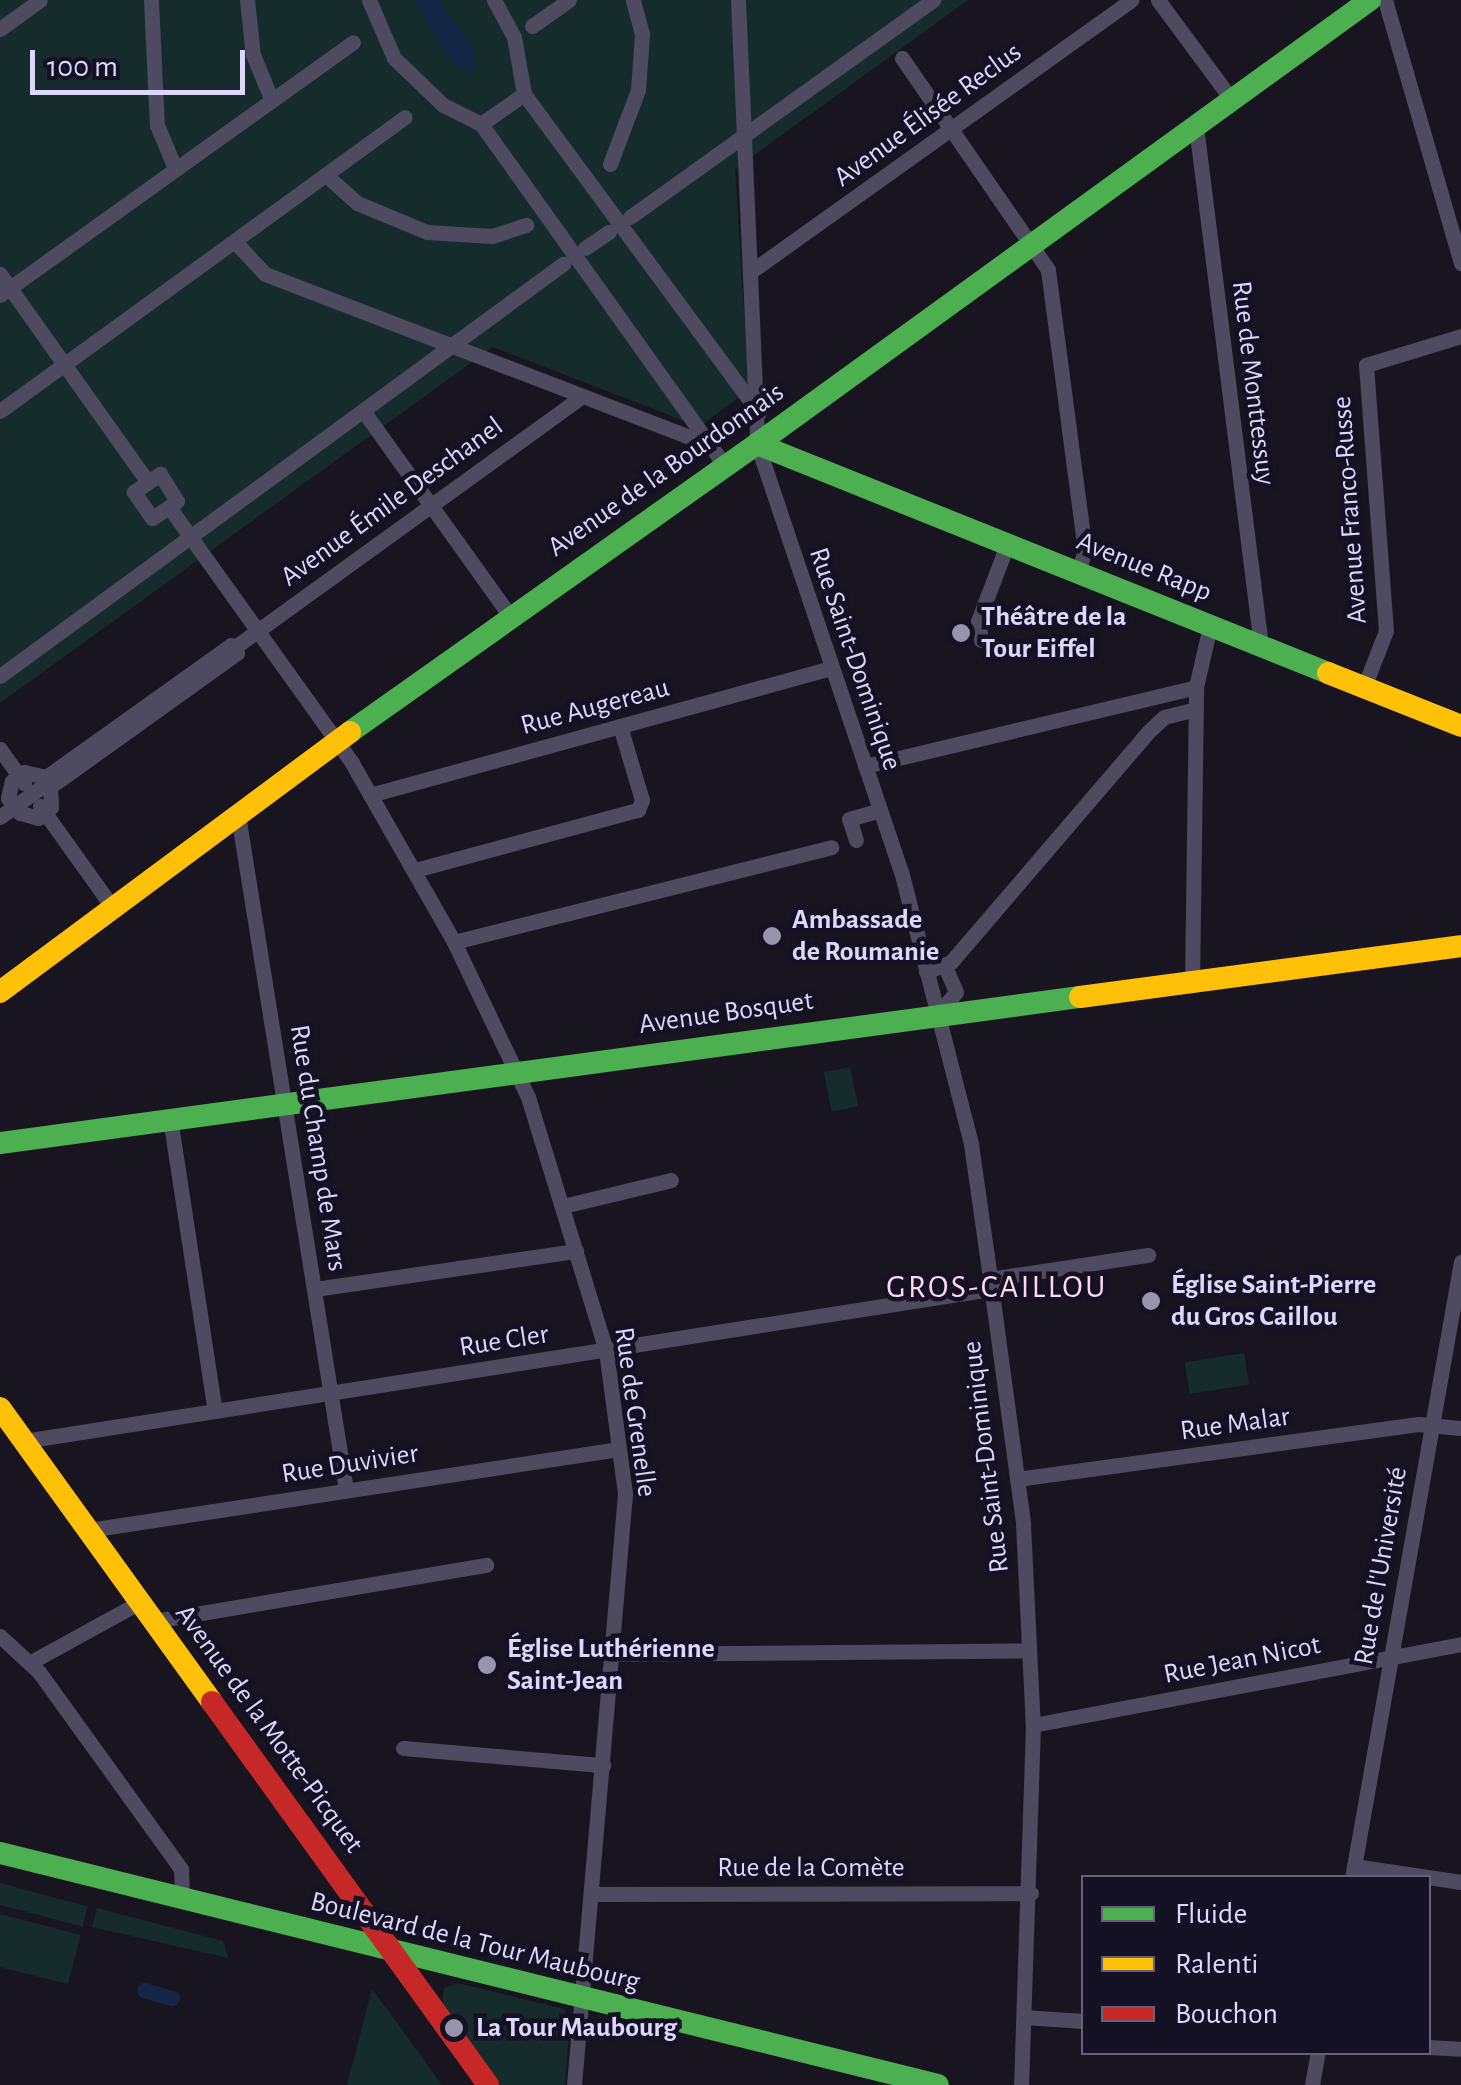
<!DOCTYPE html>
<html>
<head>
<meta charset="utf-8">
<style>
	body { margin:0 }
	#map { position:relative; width:1461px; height:2085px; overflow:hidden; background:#181520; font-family:"Alegreya Sans",sans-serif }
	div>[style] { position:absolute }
	.green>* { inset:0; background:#152b2c; transform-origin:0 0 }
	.water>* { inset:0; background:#152646 }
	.canal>* { height:15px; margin:-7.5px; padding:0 7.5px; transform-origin:7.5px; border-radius:7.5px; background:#152646 }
	.street>* { height:15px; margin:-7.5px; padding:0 7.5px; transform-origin:7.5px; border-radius:7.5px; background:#4e4b60 }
	.fast>* { height:22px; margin:-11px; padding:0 11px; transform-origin:11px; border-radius:11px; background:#4caf50 }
	.slow>* { height:22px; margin:-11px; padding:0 11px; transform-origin:11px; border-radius:11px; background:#ffc107 }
	.jam>* { height:22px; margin:-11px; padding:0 11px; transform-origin:11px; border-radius:11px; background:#c62828 }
	.dots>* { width:28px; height:28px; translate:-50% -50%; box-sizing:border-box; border:5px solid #151124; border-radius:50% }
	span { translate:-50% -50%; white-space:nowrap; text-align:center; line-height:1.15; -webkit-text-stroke:9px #151124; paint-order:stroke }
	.street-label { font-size:28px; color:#ddd8fb }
	.poi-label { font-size:28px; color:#ddd8fb; font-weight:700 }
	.left { translate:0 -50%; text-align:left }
	.quarter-label { font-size:32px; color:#fbdaee; letter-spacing:2.5px }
	.legend { position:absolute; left:1081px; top:1875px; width:350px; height:180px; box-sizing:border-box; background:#151124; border:2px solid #65617a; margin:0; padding:12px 18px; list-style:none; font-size:30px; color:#ddd8fb }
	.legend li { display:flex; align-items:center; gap:20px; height:50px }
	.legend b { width:50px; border:2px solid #65617a }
	.scale { position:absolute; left:30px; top:50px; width:215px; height:45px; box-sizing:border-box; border:5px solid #ddd8fb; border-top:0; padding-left:12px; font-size:30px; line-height:35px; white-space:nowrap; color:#ddd8fb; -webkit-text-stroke:8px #151124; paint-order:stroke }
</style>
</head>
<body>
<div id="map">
	<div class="green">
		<i style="clip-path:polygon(0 0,968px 0,735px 169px,749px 389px,700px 427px,493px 347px,0 703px)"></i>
		<i style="left:850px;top:1067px;width:40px;height:27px;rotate:78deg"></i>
		<i style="left:1244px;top:1353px;width:32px;height:60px;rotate:81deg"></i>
		<i style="left:0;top:1883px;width:91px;height:21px;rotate:15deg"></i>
		<i style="clip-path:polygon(97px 1908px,223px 1941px,228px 1958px,92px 1927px)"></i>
		<i style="clip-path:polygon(0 1914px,81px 1935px,68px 1984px,0 1967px)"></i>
		<i style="clip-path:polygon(458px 1983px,564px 2009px,570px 2021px,565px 2085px,501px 2085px,442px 2003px,444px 1988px)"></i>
		<i style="clip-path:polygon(372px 1989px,403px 2031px,442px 2085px,347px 2085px)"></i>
	</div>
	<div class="water">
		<i style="clip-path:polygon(414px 0,439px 0,473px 46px,475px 72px,452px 62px)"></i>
	</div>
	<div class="canal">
		<i style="left:144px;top:1990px;width:29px;rotate:16deg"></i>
	</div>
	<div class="street">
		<i style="left:151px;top:0;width:125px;rotate:87.3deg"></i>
		<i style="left:157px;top:125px;width:47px;rotate:67.3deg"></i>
		<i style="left:247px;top:0;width:55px;rotate:83.8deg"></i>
		<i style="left:253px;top:55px;width:47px;rotate:67.3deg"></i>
		<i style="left:369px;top:0;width:63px;rotate:66.7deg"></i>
		<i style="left:394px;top:58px;width:68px;rotate:43.8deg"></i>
		<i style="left:443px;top:105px;width:42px;rotate:26.6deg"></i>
		<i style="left:481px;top:124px;width:420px;rotate:54.5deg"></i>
		<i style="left:494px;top:0;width:42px;rotate:61.6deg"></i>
		<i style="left:514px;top:37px;width:58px;rotate:80deg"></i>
		<i style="left:524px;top:94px;width:396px;rotate:53.6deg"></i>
		<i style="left:738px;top:0;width:444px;rotate:87.5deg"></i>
		<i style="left:757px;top:444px;width:451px;rotate:71.4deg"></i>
		<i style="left:901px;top:871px;width:282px;rotate:75.6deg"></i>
		<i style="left:971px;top:1144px;width:113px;rotate:81.9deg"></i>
		<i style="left:987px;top:1256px;width:270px;rotate:82.3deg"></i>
		<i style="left:1023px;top:1524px;width:201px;rotate:87.2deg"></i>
		<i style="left:1033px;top:1725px;width:360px;rotate:91.9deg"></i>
		<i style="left:1158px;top:0;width:124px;rotate:53.5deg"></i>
		<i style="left:1385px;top:0;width:274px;rotate:73.9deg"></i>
		<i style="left:532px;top:26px;width:45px;rotate:-35.1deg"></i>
		<i style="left:0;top:29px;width:49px;rotate:-35.9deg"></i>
		<i style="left:902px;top:58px;width:257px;rotate:55.4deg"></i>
		<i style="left:1048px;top:270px;width:283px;rotate:82.5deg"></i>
		<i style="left:1085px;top:551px;width:23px;rotate:110deg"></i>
		<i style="left:481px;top:124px;width:52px;rotate:-34.9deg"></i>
		<i style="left:1196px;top:126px;width:524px;rotate:82.87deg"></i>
		<i style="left:610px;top:164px;width:79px;rotate:-69.3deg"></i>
		<i style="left:638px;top:90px;width:56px;rotate:-85.9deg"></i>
		<i style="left:642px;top:34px;width:35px;rotate:-105deg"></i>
		<i style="left:327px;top:176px;width:40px;rotate:42deg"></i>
		<i style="left:357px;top:203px;width:76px;rotate:22.5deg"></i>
		<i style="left:427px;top:232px;width:65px;rotate:3.5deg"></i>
		<i style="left:492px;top:236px;width:36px;rotate:-18deg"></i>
		<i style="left:630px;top:217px;width:373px;rotate:-35.6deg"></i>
		<i style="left:235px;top:242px;width:44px;rotate:46.8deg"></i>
		<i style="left:265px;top:274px;width:477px;rotate:21deg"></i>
		<i style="left:585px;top:248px;width:29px;rotate:-34deg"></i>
		<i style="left:753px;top:270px;width:465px;rotate:-35.5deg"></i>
		<i style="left:0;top:274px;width:255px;rotate:54.6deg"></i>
		<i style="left:0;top:295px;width:434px;rotate:-35.6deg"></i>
		<i style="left:0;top:411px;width:500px;rotate:-35.98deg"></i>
		<i style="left:364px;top:412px;width:252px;rotate:54.4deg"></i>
		<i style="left:169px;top:507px;width:20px;rotate:147deg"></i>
		<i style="left:152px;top:518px;width:32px;rotate:-125deg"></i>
		<i style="left:134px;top:492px;width:32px;rotate:-35deg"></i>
		<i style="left:160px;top:474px;width:32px;rotate:58deg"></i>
		<i style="left:177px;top:501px;width:10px;rotate:143deg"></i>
		<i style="left:169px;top:507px;width:315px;rotate:54.4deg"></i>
		<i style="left:352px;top:763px;width:206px;rotate:60.3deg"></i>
		<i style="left:454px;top:942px;width:172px;rotate:64.5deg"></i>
		<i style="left:528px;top:1097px;width:266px;rotate:72.9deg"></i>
		<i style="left:606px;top:1351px;width:144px;rotate:82.4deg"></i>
		<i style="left:625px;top:1494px;width:593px;rotate:94.93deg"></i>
		<i style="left:981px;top:640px;width:19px;rotate:-99deg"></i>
		<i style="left:978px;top:621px;width:81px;rotate:-69.1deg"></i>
		<i style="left:231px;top:645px;width:10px;rotate:53deg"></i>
		<i style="left:237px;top:653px;width:230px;rotate:144.4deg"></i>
		<i style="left:50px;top:787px;width:20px;rotate:87deg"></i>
		<i style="left:51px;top:807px;width:17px;rotate:140deg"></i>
		<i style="left:38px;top:818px;width:19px;rotate:-164deg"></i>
		<i style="left:20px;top:813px;width:19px;rotate:-129deg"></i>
		<i style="left:8px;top:798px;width:17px;rotate:-77deg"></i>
		<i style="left:12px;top:781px;width:15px;rotate:-37deg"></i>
		<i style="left:24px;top:772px;width:23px;rotate:13deg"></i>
		<i style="left:46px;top:777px;width:227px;rotate:-35.5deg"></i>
		<i style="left:0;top:676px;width:698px;rotate:-36.2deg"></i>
		<i style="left:1364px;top:687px;width:60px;rotate:-68.6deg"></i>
		<i style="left:1386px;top:631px;width:267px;rotate:-94.3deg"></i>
		<i style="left:1366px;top:365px;width:99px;rotate:-17deg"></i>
		<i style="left:0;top:749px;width:42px;rotate:54.8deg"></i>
		<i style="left:865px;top:766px;width:340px;rotate:-13.4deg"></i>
		<i style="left:370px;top:795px;width:479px;rotate:-15.4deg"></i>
		<i style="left:40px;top:806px;width:125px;rotate:54.4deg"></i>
		<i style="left:238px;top:815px;width:684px;rotate:80.91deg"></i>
		<i style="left:0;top:817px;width:717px;rotate:-35.86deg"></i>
		<i style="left:856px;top:840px;width:22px;rotate:-108deg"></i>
		<i style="left:849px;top:819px;width:32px;rotate:-16deg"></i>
		<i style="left:415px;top:870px;width:231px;rotate:-15.1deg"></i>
		<i style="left:638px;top:810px;width:11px;rotate:-68deg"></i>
		<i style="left:642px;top:800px;width:77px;rotate:-106.6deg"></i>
		<i style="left:454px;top:942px;width:389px;rotate:-14.1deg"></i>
		<i style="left:926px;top:972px;width:27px;rotate:-22deg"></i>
		<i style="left:951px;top:962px;width:304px;rotate:-49.4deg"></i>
		<i style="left:1149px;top:731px;width:21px;rotate:-43deg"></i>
		<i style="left:1164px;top:717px;width:33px;rotate:-14deg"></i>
		<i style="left:1192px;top:983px;width:296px;rotate:-89.2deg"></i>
		<i style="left:1196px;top:687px;width:63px;rotate:-77.1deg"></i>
		<i style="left:936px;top:1016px;width:31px;rotate:-50deg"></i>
		<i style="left:956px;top:992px;width:26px;rotate:-113deg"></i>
		<i style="left:170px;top:1118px;width:296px;rotate:81.3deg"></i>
		<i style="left:563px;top:1206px;width:111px;rotate:-13.5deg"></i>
		<i style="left:989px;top:1279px;width:161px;rotate:-8.6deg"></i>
		<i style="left:315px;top:1289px;width:264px;rotate:-8.3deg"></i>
		<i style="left:24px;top:1441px;width:978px;rotate:-8.94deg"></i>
		<i style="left:1017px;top:1479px;width:405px;rotate:-7.8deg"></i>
		<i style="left:1418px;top:1424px;width:43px;rotate:5.3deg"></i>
		<i style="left:89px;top:1530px;width:536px;rotate:-8.69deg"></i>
		<i style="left:154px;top:1621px;width:337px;rotate:-9.6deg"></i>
		<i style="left:0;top:1636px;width:53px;rotate:42.7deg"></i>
		<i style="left:39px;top:1672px;width:243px;rotate:54.2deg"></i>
		<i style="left:181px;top:1869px;width:31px;rotate:88deg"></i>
		<i style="left:612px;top:1654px;width:417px;rotate:-0.5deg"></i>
		<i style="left:31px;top:1662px;width:124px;rotate:-28.8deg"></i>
		<i style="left:1033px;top:1725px;width:436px;rotate:-10.7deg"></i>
		<i style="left:403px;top:1748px;width:201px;rotate:4.9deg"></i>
		<i style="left:1354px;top:1866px;width:108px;rotate:8.5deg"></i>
		<i style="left:1352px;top:1878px;width:626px;rotate:-79.97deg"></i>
		<i style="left:592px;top:1894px;width:439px;rotate:-0.1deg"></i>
		<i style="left:1024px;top:2017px;width:60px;rotate:3.8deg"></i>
		<i style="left:1428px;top:2047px;width:33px;rotate:3deg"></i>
		<i style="left:1312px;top:2085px;width:34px;rotate:-80deg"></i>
	</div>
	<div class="fast">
		<i style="left:757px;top:444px;width:757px;rotate:-35.92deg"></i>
		<i style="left:350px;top:732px;width:499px;rotate:-35.3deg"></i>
		<i style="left:757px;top:444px;width:615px;rotate:21.85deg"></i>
		<i style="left:0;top:1143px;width:1090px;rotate:-7.7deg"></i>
		<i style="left:0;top:1853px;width:966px;rotate:13.89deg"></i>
	</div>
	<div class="slow">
		<i style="left:1328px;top:673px;width:143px;rotate:21.7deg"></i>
		<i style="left:0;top:992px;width:436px;rotate:-36.6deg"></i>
		<i style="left:1080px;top:997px;width:384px;rotate:-7.6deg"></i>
		<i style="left:0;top:1408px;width:362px;rotate:54.2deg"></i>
	</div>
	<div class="jam">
		<i style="left:212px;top:1702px;width:472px;rotate:54.2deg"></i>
	</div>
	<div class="dots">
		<i style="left:961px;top:633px;background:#9894ae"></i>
		<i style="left:772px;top:936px;background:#9894ae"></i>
		<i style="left:1151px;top:1301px;background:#9894ae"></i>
		<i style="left:487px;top:1665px;background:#9894ae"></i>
		<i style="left:454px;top:2028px;background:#9894ae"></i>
	</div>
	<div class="street-label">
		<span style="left:928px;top:115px;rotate:-36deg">Avenue Élisée Reclus</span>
		<span style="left:1253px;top:383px;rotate:83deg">Rue de Monttessuy</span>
		<span style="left:666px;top:470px;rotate:-35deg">Avenue de la Bourdonnais</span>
		<span style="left:392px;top:502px;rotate:-36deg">Avenue Émile Deschanel</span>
		<span style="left:1350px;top:510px;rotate:-94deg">Avenue Franco-Russe</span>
		<span style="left:1144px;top:567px;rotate:22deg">Avenue Rapp</span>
		<span style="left:855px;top:659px;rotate:71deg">Rue Saint-Dominique</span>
		<span style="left:595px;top:707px;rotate:-15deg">Rue Augereau</span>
		<span style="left:726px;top:1013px;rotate:-8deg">Avenue Bosquet</span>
		<span style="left:318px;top:1148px;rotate:81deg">Rue du Champ de Mars</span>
		<span style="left:504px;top:1341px;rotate:-9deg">Rue Cler</span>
		<span style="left:635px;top:1412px;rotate:82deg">Rue de Grenelle</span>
		<span style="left:1235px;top:1424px;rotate:-8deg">Rue Malar</span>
		<span style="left:986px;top:1457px;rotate:-97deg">Rue Saint-Dominique</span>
		<span style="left:350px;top:1464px;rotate:-9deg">Rue Duvivier</span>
		<span style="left:1381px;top:1566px;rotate:-80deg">Rue de l'Université</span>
		<span style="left:1242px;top:1660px;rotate:-11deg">Rue Jean Nicot</span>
		<span style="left:269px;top:1729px;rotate:54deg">Avenue de la Motte-Picquet</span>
		<span style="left:811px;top:1868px">Rue de la Comète</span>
		<span style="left:475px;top:1942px;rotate:14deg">Boulevard de la Tour Maubourg</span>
	</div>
	<div class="poi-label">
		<span class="left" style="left:981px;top:633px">Théâtre de la<br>Tour Eiffel</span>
		<span class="left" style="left:792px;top:936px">Ambassade<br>de Roumanie</span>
		<span class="left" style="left:1171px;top:1301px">Église Saint-Pierre<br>du Gros Caillou</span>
		<span class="left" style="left:507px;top:1665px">Église Luthérienne<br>Saint-Jean</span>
		<span class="left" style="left:476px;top:2028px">La Tour Maubourg</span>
	</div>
	<div class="quarter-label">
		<span style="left:997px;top:1287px">GROS-CAILLOU</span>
	</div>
	<ul class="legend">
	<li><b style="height:12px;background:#4caf50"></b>Fluide</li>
	<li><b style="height:12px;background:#ffc107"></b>Ralenti</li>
	<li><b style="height:12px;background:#c62828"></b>Bouchon</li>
	</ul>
	<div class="scale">100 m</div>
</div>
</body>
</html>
